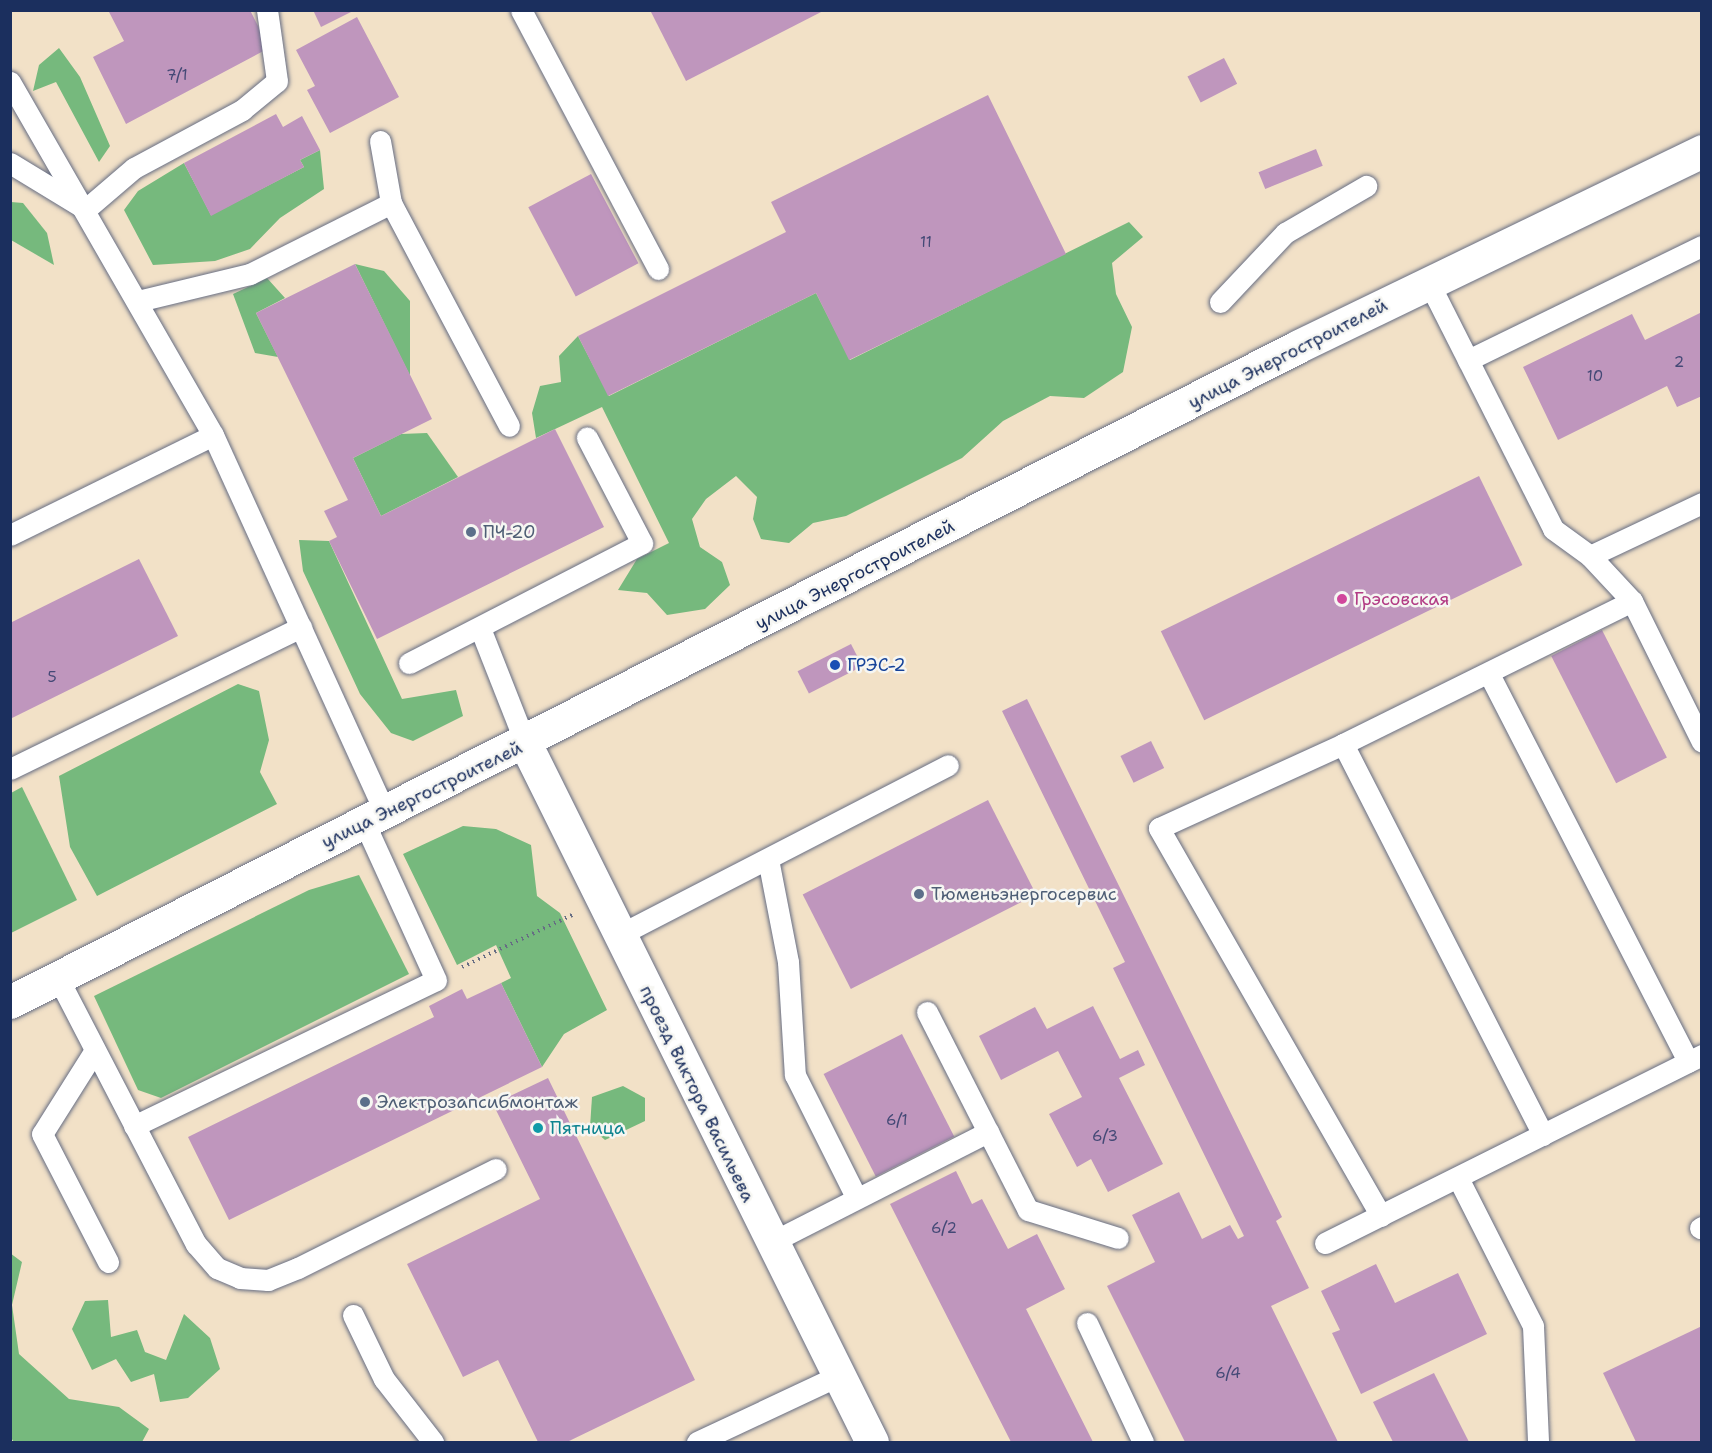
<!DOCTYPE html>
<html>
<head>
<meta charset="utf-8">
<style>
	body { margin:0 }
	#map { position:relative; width:1712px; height:1453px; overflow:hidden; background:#f2e1c7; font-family:"Shantell Sans",sans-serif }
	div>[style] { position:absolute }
	.forest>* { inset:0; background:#76b97d }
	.building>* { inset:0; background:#bf96bd; transform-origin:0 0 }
	.path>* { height:4px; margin-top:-2px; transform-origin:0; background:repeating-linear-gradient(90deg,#666d83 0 1.5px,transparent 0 6px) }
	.roads { filter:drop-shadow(0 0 2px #666d83) drop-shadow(0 0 2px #666d83) }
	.lane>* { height:21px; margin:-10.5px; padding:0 10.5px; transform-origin:10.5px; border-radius:10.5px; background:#fff }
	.secondary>* { height:33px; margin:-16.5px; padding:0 16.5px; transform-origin:16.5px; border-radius:16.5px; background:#fff }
	.dots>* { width:16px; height:16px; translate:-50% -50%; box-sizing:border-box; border:3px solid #f6f6f2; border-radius:50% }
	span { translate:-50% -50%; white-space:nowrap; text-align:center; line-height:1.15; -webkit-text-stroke:5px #f6f6f2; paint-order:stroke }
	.number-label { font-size:15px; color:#444976 }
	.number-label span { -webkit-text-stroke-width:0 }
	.street-label { font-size:18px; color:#1b2f5e }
	.service-label { font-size:18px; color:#4e5e75 }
	.left { translate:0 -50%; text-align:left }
	.hotel-label { font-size:18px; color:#b23c85 }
	.transit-label { font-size:18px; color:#164399 }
	.culture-label { font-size:18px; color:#0d838f }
	.frame { position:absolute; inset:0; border:12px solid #1b2f5e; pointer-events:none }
</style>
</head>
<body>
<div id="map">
	<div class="forest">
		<i style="clip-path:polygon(59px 48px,80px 77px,110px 146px,99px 162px,56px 82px,33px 91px,39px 65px)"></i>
		<i style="clip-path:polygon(320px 150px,324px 189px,280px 218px,250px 249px,215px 261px,153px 265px,124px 210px,138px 191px,184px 163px,211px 215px,304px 167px,300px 160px)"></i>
		<i style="clip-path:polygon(11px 202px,23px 203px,47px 233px,54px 265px,11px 240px)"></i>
		<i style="clip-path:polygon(1129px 222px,1143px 237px,1112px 263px,1116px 294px,1132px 327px,1123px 372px,1084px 398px,1050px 396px,1003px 421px,962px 458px,846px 516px,813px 523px,789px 543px,761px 539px,753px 519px,757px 497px,736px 476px,706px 499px,692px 519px,700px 547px,722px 562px,730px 585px,705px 609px,667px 615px,647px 593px,618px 590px,637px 559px,669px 543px,602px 407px,536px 438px,532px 413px,540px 386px,561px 382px,559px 356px,578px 336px,609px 396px,816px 293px,850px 360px)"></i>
		<i style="clip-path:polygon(355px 264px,384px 271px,410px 301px,410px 376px)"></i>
		<i style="clip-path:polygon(267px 278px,285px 298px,256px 313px,278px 357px,255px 353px,233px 294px)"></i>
		<i style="clip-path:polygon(427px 433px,458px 477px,381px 516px,353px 458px,401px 434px)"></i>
		<i style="clip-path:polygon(299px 540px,329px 541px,402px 699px,456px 690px,463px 716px,413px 741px,391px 733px,360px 694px,303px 571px)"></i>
		<i style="clip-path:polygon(238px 684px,259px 691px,269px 740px,260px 772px,277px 804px,97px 896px,70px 847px,59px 776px)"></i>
		<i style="clip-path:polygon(22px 787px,77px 900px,11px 933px,11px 793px)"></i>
		<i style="clip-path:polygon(463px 826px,496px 829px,531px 845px,537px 896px,560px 913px,607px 1010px,564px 1034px,542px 1067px,501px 983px,511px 978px,496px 945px,457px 965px,403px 854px)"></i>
		<i style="clip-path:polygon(359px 875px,409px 974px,161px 1098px,138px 1090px,94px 996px,309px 890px)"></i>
		<i style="clip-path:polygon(623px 1086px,645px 1098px,645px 1121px,605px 1140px,590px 1127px,592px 1097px)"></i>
		<i style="clip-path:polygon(10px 1253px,22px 1262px,12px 1305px,19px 1354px,69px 1399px,119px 1407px,149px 1429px,142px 1442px,14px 1442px,11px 1438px)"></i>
		<i style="clip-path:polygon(108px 1300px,111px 1337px,137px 1330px,145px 1352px,166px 1360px,184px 1314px,210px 1338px,220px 1369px,188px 1398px,160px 1402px,154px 1374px,131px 1382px,116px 1359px,92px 1370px,72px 1329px,85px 1301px)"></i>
	</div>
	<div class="building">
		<i style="clip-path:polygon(108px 10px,250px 10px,269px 48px,126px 124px,93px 57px,124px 41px)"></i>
		<i style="clip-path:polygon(313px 10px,355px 10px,321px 27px)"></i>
		<i style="clip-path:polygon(650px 10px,825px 10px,686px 81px)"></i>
		<i style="clip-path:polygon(357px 17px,399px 97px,330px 133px,307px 90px,315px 86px,296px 50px)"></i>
		<i style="left:1224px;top:58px;width:29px;height:41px;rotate:63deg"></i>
		<i style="clip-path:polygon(988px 95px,1066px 254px,849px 360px,816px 293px,608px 396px,578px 336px,786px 232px,771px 202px)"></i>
		<i style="clip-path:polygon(276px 114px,283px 127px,302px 116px,320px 150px,300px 160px,304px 167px,211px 216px,184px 163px)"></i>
		<i style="left:1316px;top:149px;width:18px;height:62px;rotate:68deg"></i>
		<i style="left:591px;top:174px;width:101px;height:71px;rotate:62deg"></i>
		<i style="clip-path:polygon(355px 264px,432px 419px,353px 458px,381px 516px,555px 429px,604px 527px,377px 639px,329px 541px,337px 537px,324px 511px,348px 500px,256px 313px)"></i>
		<i style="clip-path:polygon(1702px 312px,1702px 396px,1677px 407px,1667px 386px,1558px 440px,1523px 367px,1632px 314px,1645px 340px)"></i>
		<i style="left:1479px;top:476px;width:99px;height:354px;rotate:64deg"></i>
		<i style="clip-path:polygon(139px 559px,178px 636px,10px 719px,10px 623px)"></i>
		<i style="left:1602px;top:630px;width:143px;height:57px;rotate:63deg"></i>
		<i style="left:851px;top:644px;width:25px;height:60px;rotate:63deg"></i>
		<i style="clip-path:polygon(1027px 699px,1282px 1217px,1276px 1221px,1309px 1288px,1271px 1306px,1338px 1442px,1185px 1442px,1107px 1286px,1155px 1262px,1132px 1215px,1179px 1192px,1202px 1239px,1230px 1225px,1238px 1239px,1244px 1236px,1113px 968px,1125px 962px,1002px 711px)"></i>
		<i style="left:1151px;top:741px;width:30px;height:34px;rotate:64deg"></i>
		<i style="left:988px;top:800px;width:106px;height:208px;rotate:63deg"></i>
		<i style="clip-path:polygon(501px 983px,542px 1067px,229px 1220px,188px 1137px,434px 1017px,429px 1006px,462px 989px,467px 999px)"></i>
		<i style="clip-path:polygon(1093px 1006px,1120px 1059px,1138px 1050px,1145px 1065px,1119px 1078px,1163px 1164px,1108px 1192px,1091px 1159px,1077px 1167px,1049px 1114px,1082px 1097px,1058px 1051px,1001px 1080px,979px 1036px,1035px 1007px,1047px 1029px)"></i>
		<i style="left:902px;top:1034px;width:115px;height:88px;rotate:63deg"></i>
		<i style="clip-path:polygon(548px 1078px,695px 1380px,567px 1442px,538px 1442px,498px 1360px,463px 1377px,407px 1264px,540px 1199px,493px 1104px)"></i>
		<i style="clip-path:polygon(956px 1171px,972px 1204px,982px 1199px,1008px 1249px,1037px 1234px,1065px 1289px,1026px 1309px,1093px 1442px,1011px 1442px,932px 1287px,890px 1204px)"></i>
		<i style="clip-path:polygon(1376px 1264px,1395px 1303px,1458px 1273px,1487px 1334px,1361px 1394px,1332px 1333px,1340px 1330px,1321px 1291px)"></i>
		<i style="clip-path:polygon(1702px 1326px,1702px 1442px,1636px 1442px,1603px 1373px)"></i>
		<i style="clip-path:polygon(1434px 1373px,1469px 1442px,1393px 1442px,1373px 1402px)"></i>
	</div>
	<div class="path">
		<i style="left:462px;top:967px;width:122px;rotate:-25.3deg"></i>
	</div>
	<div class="roads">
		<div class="lane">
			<i style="left:521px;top:10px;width:293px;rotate:62.1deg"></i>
			<i style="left:10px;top:82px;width:407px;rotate:60.1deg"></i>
			<i style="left:213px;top:435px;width:414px;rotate:65.5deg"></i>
			<i style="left:380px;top:141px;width:63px;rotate:79.9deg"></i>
			<i style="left:391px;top:203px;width:252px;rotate:62.1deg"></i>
			<i style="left:10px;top:163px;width:87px;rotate:31.3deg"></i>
			<i style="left:86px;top:209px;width:63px;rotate:-40.5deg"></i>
			<i style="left:134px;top:168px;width:123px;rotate:-28.2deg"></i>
			<i style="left:242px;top:110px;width:45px;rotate:-39.6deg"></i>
			<i style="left:277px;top:81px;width:72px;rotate:-98deg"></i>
			<i style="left:1429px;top:283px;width:275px;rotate:63.2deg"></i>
			<i style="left:1553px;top:529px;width:46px;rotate:36.1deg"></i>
			<i style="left:1590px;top:556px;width:62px;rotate:47deg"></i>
			<i style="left:1632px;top:601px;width:157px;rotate:63.6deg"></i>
			<i style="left:138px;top:301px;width:115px;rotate:-13.6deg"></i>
			<i style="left:250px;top:274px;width:158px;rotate:-26.7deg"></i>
			<i style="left:1220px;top:302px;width:95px;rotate:-46.7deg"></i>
			<i style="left:1285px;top:233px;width:94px;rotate:-30.1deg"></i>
			<i style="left:1468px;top:360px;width:260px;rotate:-26deg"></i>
			<i style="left:10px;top:535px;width:226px;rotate:-26.2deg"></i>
			<i style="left:1590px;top:556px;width:124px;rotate:-25.3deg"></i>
			<i style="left:480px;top:628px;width:126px;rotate:68.5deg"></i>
			<i style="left:409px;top:663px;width:262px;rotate:-27.2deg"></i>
			<i style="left:642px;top:543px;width:119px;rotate:-117.6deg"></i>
			<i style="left:1489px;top:674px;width:436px;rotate:62.8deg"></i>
			<i style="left:1343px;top:744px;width:439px;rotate:62.9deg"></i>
			<i style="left:10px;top:769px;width:324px;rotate:-26deg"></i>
			<i style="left:768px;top:859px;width:105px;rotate:79deg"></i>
			<i style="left:788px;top:962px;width:113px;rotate:86.5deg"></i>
			<i style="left:795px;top:1075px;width:136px;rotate:63.4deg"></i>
			<i style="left:619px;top:935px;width:370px;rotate:-27.3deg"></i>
			<i style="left:58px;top:978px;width:300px;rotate:62.6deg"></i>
			<i style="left:196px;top:1244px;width:32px;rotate:49deg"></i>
			<i style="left:217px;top:1268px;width:25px;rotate:23deg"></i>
			<i style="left:240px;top:1278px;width:28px;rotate:4deg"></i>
			<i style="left:268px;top:1280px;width:32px;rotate:-22deg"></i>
			<i style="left:298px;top:1268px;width:221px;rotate:-26.6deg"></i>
			<i style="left:927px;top:1012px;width:222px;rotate:63deg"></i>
			<i style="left:1028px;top:1210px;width:94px;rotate:17.3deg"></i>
			<i style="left:95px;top:1050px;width:99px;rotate:122.2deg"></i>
			<i style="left:42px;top:1134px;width:144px;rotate:62.7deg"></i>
			<i style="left:134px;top:1126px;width:335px;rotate:-25.8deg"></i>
			<i style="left:436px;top:980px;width:174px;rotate:-114.5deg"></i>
			<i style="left:1458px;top:1178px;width:166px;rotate:63.1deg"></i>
			<i style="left:1533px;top:1326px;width:116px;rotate:87.5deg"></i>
			<i style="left:1381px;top:1216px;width:447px;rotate:-119.8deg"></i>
			<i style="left:1159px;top:828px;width:202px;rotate:-24.5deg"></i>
			<i style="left:1343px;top:744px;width:322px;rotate:-26.3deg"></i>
			<i style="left:1700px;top:1228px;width:2px;rotate:-27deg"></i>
			<i style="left:770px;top:1243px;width:245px;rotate:-27deg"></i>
			<i style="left:1325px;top:1243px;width:421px;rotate:-26.5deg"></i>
			<i style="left:353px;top:1315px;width:71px;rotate:64.2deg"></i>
			<i style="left:384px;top:1379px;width:80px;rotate:52.1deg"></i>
			<i style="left:1087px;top:1323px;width:132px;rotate:64.8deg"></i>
			<i style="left:697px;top:1442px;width:156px;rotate:-25.1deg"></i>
		</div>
		<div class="secondary">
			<i style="left:526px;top:745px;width:778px;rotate:63.6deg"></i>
			<i style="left:10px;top:1002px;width:1446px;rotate:-26.97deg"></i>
			<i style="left:1299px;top:346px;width:448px;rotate:-25.8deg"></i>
		</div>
	</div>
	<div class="dots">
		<i style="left:471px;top:532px;background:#5c6f8a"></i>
		<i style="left:1342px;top:599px;background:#d1479c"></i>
		<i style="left:835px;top:665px;background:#1a4fb4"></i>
		<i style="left:919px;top:894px;background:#5c6f8a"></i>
		<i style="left:365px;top:1102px;background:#5c6f8a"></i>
		<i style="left:538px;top:1128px;background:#0f9aa8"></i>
	</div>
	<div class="number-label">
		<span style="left:177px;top:76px">7/1</span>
		<span style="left:926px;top:243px">11</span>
		<span style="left:1679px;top:363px">2</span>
		<span style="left:1595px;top:377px">10</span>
		<span style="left:52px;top:678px">5</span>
		<span style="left:897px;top:1121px">6/1</span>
		<span style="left:1105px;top:1137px">6/3</span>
		<span style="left:944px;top:1229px">6/2</span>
		<span style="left:1228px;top:1374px">6/4</span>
	</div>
	<div class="street-label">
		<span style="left:1288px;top:354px;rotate:-27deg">улица Энергостроителей</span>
		<span style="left:855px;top:575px;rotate:-27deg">улица Энергостроителей</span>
		<span style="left:422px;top:795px;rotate:-26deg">улица Энергостроителей</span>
		<span style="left:697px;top:1094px;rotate:64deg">проезд Виктора Васильева</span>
	</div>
	<div class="service-label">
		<span class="left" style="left:483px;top:532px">ПЧ-20</span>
		<span class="left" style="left:931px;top:894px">Тюменьэнергосервис</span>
		<span class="left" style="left:377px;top:1102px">Электрозапсибмонтаж</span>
	</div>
	<div class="hotel-label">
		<span class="left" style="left:1354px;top:599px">Грэсовская</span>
	</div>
	<div class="transit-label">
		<span class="left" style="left:847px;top:665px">ГРЭС-2</span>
	</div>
	<div class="culture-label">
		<span class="left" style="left:550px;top:1128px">Пятница</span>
	</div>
	<div class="frame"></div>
</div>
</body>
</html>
